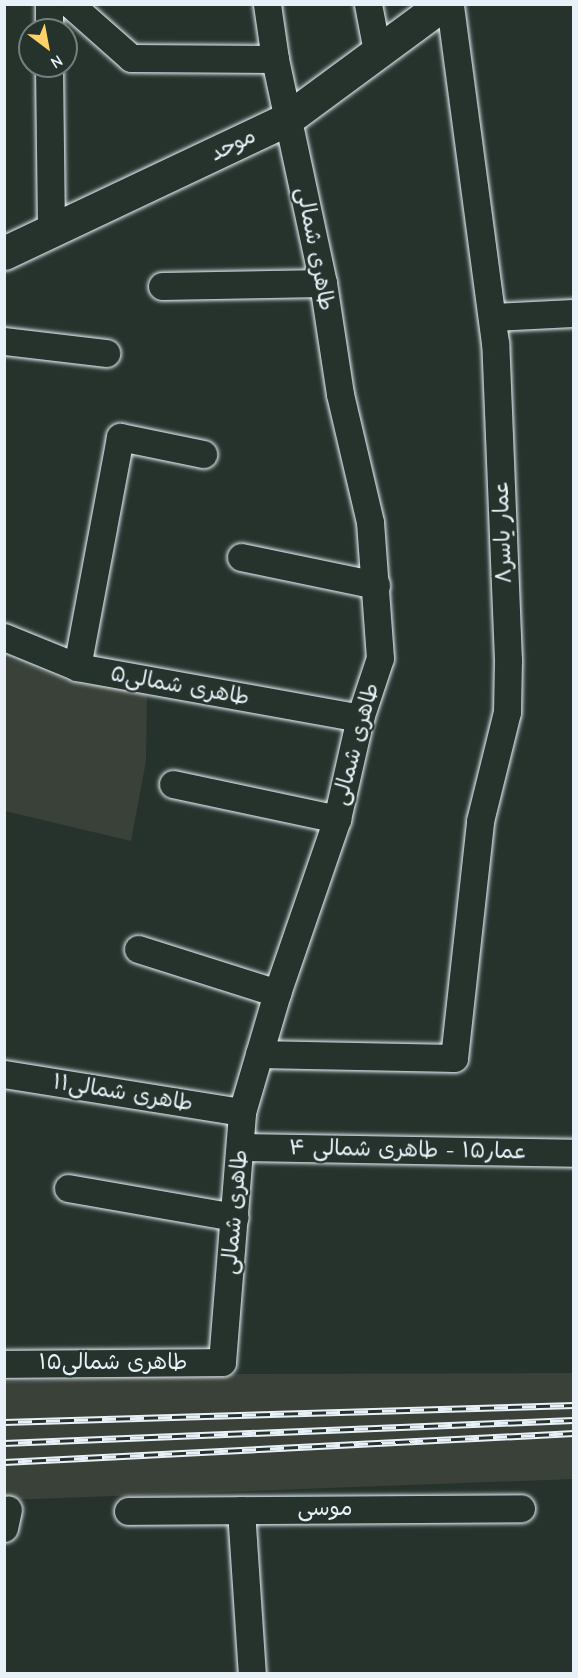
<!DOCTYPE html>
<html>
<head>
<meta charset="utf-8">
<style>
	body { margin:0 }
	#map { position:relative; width:578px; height:1678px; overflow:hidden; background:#26332d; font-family:"Comic Neue","Playpen Sans Arabic",sans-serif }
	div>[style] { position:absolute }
	.built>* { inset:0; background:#3a4138 }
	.roads { filter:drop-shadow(0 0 2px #e8f1f8) drop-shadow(0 0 2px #e8f1f8) }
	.street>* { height:27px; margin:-13.5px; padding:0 13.5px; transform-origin:13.5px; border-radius:13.5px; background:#26332d }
	.secondary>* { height:33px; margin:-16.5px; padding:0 16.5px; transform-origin:16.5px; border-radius:16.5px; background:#26332d }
	.rail>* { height:7px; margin-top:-3.5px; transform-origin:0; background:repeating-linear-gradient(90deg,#26332d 0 14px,#e8f1f8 0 28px); box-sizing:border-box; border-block:2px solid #e8f1f8 }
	span { translate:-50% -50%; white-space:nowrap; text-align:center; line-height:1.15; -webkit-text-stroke:4.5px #26332d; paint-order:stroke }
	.street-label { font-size:22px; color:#e8f1f8 }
	.frame { position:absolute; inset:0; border:6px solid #e8f1f8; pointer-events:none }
	.north { position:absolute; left:18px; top:18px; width:60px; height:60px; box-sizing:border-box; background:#26332d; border:2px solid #747f7e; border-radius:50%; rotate:148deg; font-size:16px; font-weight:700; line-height:24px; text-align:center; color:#e8f1f8 }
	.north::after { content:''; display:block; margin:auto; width:21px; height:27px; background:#ffd166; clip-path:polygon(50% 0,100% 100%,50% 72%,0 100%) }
</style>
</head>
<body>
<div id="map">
	<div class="built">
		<i style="clip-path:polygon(4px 657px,77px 684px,147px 689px,146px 761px,131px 841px,5px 811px)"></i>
		<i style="clip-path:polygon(573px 1373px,573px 1479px,5px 1500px,4px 1382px,238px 1374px)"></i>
	</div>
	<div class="roads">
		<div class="street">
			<i style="left:49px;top:4px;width:26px;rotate:90deg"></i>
			<i style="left:70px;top:4px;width:81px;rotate:41.5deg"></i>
			<i style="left:131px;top:58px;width:144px;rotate:0.4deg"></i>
			<i style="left:368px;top:4px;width:48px;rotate:79.2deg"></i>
			<i style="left:49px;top:66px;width:167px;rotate:89.3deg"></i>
			<i style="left:162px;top:286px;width:161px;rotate:-1.1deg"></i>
			<i style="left:492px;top:317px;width:82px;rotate:-2.8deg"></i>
			<i style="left:4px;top:341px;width:103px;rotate:6.7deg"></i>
			<i style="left:241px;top:557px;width:138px;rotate:11.7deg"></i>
			<i style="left:4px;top:637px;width:79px;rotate:22.3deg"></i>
			<i style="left:77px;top:667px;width:288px;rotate:10.2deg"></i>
			<i style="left:77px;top:667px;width:234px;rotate:-79.4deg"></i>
			<i style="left:120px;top:437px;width:85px;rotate:11.6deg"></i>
			<i style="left:173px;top:784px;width:168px;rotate:12deg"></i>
			<i style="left:138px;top:949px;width:146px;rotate:17.6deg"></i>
			<i style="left:259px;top:1054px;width:195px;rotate:1.2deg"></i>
			<i style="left:454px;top:1058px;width:238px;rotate:-83.7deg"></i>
			<i style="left:480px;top:821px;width:112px;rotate:-76.1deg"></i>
			<i style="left:507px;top:712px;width:52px;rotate:-88.9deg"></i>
			<i style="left:508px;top:660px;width:317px;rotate:-92.3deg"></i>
			<i style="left:495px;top:343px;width:342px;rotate:-97.6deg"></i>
			<i style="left:4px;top:1074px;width:241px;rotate:9.1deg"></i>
			<i style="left:242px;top:1147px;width:332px;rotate:1deg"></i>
			<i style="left:68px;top:1188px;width:169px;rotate:9.9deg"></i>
			<i style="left:4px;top:1364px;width:218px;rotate:-0.5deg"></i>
			<i style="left:222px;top:1362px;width:251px;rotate:-85.4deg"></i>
			<i style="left:242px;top:1112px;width:124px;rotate:-73.6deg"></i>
			<i style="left:277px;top:993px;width:184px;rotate:-71deg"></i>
			<i style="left:337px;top:819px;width:104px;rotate:-77.2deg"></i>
			<i style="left:360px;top:718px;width:63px;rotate:-71.6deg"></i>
			<i style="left:380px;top:658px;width:136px;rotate:-94.2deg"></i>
			<i style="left:370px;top:522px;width:131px;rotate:-103.2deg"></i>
			<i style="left:340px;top:394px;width:112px;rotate:-98.7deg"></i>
			<i style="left:323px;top:283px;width:229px;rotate:-102.1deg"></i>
			<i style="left:275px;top:59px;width:56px;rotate:-98.3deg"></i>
			<i style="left:241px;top:1510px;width:164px;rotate:86.2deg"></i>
			<i style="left:128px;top:1511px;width:393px;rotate:-0.4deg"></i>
			<i style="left:4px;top:1528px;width:19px;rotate:-78deg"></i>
		</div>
		<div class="secondary">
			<i style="left:4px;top:253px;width:313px;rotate:-25.3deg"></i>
			<i style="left:287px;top:119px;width:194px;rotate:-36.4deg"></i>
		</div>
	</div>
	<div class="rail">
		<i style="left:4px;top:1422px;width:570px;rotate:-1.71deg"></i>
		<i style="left:4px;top:1443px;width:570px;rotate:-2.31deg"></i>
		<i style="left:4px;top:1462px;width:571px;rotate:-2.91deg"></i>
	</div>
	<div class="street-label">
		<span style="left:233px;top:145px;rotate:-26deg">موحد</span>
		<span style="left:315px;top:249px;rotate:79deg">طاهری شمالی</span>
		<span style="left:503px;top:532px;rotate:-92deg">عمار یاسر۸</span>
		<span style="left:180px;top:686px;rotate:10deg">طاهری شمالی۵</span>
		<span style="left:356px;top:744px;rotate:-75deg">طاهری شمالی</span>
		<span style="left:123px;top:1093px;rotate:9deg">طاهری شمالی۱۱</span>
		<span style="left:408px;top:1150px;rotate:1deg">عمار۱۵ - طاهری شمالی ۴</span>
		<span style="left:235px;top:1212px;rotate:-85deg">طاهری شمالی</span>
		<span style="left:113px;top:1363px">طاهری شمالی۱۵</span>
		<span style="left:325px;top:1509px">موسی</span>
	</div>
	<div class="frame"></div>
	<div class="north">N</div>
</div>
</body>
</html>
